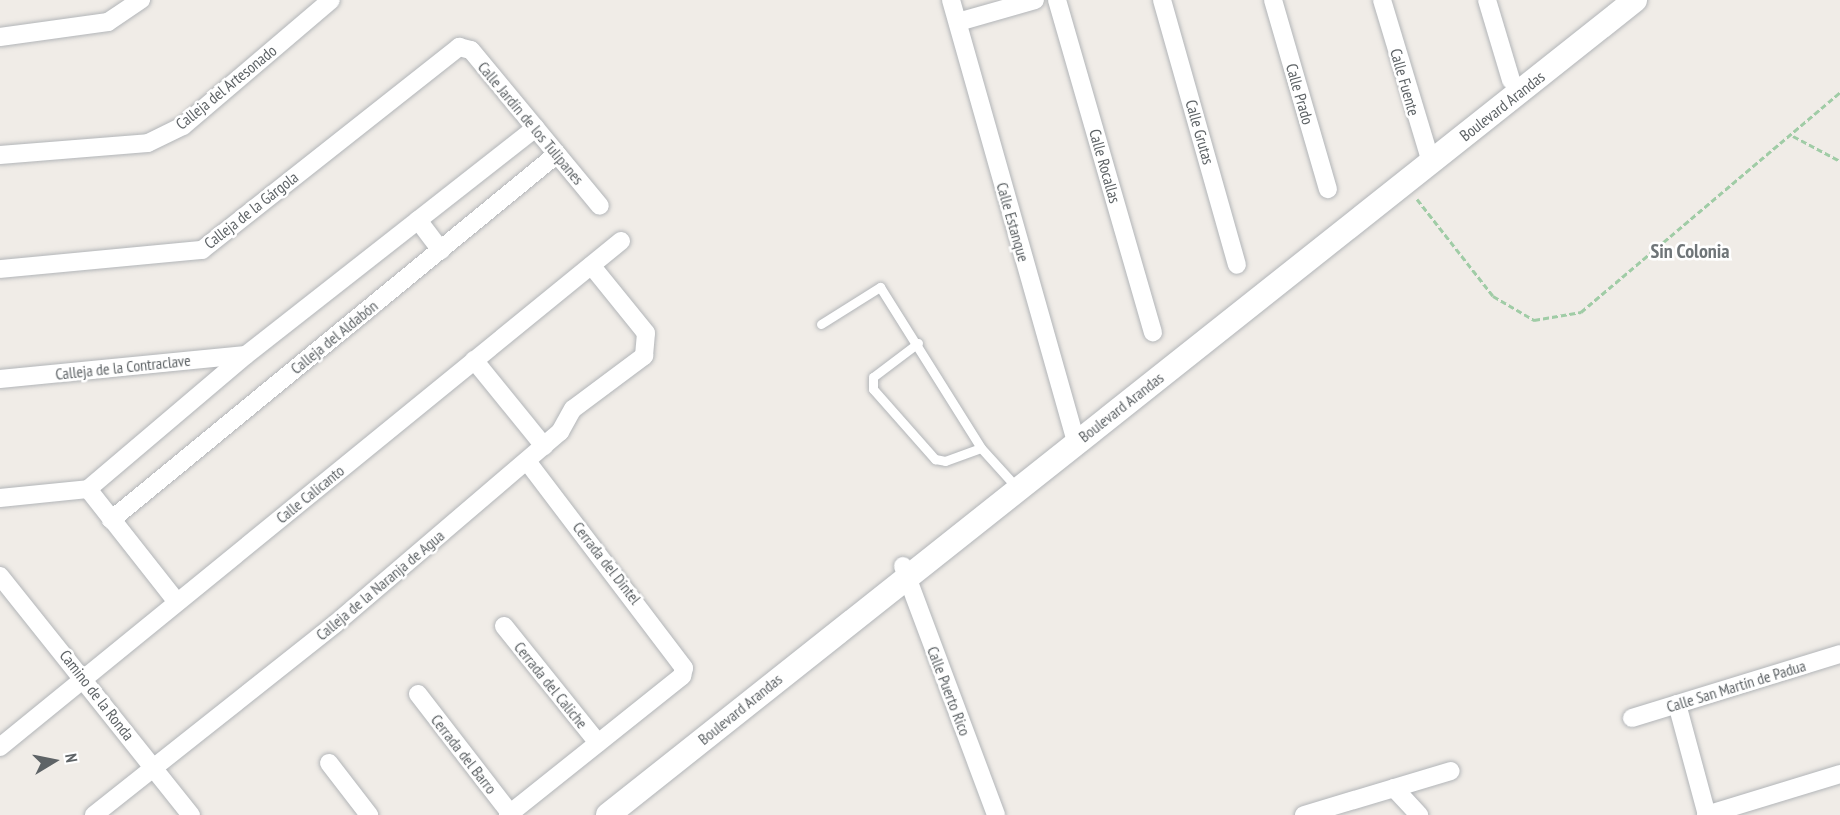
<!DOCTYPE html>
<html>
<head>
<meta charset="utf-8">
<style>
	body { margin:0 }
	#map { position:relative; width:1840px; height:815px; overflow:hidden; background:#f0ece7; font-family:"PT Sans Narrow",sans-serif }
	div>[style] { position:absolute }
	.path>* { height:3px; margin-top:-1.5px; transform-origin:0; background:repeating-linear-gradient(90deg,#a0cca6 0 6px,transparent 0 9px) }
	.roads { filter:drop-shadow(0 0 2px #b2b5b8) drop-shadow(0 0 2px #b2b5b8) }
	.service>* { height:9px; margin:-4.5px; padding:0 4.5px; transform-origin:4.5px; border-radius:4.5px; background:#fff }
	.minor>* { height:18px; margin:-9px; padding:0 9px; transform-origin:9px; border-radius:9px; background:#fff }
	.secondary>* { height:24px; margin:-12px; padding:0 12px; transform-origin:12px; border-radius:12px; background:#fff }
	span { translate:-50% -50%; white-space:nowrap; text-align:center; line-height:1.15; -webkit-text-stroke:5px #fff; paint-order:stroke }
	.street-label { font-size:16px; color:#5e6366 }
	.quarter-label { font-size:20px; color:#6f7578; font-weight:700 }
	.north { position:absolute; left:24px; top:731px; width:60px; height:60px; -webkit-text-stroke:4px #fff; paint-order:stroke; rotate:80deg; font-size:16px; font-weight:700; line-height:24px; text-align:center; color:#5e6366 }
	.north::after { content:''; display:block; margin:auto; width:21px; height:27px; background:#5e6366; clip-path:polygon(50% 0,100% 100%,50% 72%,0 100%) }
</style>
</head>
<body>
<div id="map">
	<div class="path">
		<i style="left:1793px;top:136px;width:53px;rotate:28deg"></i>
		<i style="left:1417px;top:199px;width:123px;rotate:51.9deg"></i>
		<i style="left:1493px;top:296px;width:48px;rotate:30.3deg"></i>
		<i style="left:1534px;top:320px;width:48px;rotate:-9.7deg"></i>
		<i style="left:1581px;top:312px;width:340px;rotate:-40.3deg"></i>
	</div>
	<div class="roads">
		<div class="service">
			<i style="left:821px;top:324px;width:70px;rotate:-32.1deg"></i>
			<i style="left:880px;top:287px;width:190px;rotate:57.9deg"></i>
			<i style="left:981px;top:448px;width:43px;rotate:47.8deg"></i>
			<i style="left:918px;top:343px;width:56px;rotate:142.9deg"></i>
			<i style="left:873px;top:377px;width:12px;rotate:90deg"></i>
			<i style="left:873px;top:389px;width:94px;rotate:48.5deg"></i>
			<i style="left:935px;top:459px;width:10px;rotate:11deg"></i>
			<i style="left:945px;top:461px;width:38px;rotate:-20deg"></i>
		</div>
		<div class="minor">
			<i style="left:951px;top:0;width:460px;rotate:74.2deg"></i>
			<i style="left:1057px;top:0;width:346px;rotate:73.9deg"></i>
			<i style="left:1162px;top:0;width:275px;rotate:74.2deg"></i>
			<i style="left:1273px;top:0;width:197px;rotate:73.8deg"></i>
			<i style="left:1382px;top:0;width:169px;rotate:73.2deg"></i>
			<i style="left:1487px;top:0;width:84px;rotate:73.3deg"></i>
			<i style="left:958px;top:22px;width:80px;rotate:-15.9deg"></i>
			<i style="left:0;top:37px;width:109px;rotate:-7.9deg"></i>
			<i style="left:108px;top:22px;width:40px;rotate:-34deg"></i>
			<i style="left:0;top:155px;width:148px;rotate:-4.6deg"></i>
			<i style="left:148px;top:143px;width:39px;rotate:-26deg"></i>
			<i style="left:183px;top:126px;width:194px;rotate:-40.4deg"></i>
			<i style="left:418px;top:220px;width:38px;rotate:53deg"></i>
			<i style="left:0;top:269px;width:203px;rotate:-5.4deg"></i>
			<i style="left:202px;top:250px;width:328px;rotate:-38.3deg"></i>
			<i style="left:459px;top:47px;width:12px;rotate:14deg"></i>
			<i style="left:471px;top:50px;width:202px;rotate:50.4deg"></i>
			<i style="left:474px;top:360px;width:111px;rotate:50.9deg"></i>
			<i style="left:0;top:379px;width:247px;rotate:-5.6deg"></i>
			<i style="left:88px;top:489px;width:207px;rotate:-40.3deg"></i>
			<i style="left:246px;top:355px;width:368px;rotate:-38.1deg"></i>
			<i style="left:88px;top:489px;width:144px;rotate:51.8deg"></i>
			<i style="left:0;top:498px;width:88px;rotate:-5.8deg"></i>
			<i style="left:111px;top:520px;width:577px;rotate:-39.37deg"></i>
			<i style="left:903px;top:566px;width:266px;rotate:69.5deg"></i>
			<i style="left:0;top:576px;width:306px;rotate:51.4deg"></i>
			<i style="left:504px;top:626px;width:150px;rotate:51.2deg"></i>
			<i style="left:418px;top:694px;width:150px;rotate:52.3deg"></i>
			<i style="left:1677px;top:704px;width:115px;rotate:74.9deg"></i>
			<i style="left:1632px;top:718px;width:218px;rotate:-17.1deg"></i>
			<i style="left:0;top:747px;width:801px;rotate:-39.17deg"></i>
			<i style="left:329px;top:763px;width:66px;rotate:52.4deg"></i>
			<i style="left:1394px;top:788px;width:37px;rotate:47deg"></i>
			<i style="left:94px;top:815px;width:308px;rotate:-38.4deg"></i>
			<i style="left:335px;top:624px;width:296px;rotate:-40.5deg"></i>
			<i style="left:560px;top:432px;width:26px;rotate:-61deg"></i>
			<i style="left:573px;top:409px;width:89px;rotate:-36.7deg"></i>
			<i style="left:644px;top:356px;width:23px;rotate:-85deg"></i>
			<i style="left:646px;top:333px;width:87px;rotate:-129deg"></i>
			<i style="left:508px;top:815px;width:223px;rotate:-38.6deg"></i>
			<i style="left:682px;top:676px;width:8px;rotate:-76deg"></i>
			<i style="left:684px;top:668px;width:260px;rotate:-127.2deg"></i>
			<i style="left:1304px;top:815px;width:153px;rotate:-16.7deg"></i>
			<i style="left:1706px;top:815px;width:140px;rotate:-17deg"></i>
		</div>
		<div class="secondary">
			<i style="left:608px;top:815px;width:1311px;rotate:-38.43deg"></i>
		</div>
	</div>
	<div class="street-label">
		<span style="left:1405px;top:82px;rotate:74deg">Calle Fuente</span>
		<span style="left:226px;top:87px;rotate:-39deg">Calleja del Artesonado</span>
		<span style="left:1300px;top:94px;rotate:74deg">Calle Prado</span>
		<span style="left:1502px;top:106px;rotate:-38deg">Boulevard Arandas</span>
		<span style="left:531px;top:123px;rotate:50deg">Calle Jardín de los Tulipanes</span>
		<span style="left:1200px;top:132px;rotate:74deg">Calle Grutas</span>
		<span style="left:1105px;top:166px;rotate:74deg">Calle Rocallas</span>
		<span style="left:251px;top:210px;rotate:-38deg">Calleja de la Gárgola</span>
		<span style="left:1013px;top:222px;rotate:74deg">Calle Estanque</span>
		<span style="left:334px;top:337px;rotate:-39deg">Calleja del Aldabón</span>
		<span style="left:123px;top:367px;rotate:-6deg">Calleja de la Contraclave</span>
		<span style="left:1121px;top:407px;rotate:-38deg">Boulevard Arandas</span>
		<span style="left:310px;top:494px;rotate:-39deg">Calle Calicanto</span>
		<span style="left:607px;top:563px;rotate:52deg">Cerrada del Dintel</span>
		<span style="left:380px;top:585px;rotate:-40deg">Calleja de la Naranja de Agua</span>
		<span style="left:551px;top:685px;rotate:51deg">Cerrada del Caliche</span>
		<span style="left:1736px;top:686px;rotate:-17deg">Calle San Martín de Padua</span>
		<span style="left:949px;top:691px;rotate:69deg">Calle Puerto Rico</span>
		<span style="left:97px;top:695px;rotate:52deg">Camino de la Ronda</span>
		<span style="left:740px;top:709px;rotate:-39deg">Boulevard Arandas</span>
		<span style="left:464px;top:754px;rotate:52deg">Cerrada del Barro</span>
	</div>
	<div class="quarter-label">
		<span style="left:1690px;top:251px">Sin Colonia</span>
	</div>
	<div class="north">N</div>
</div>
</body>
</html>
